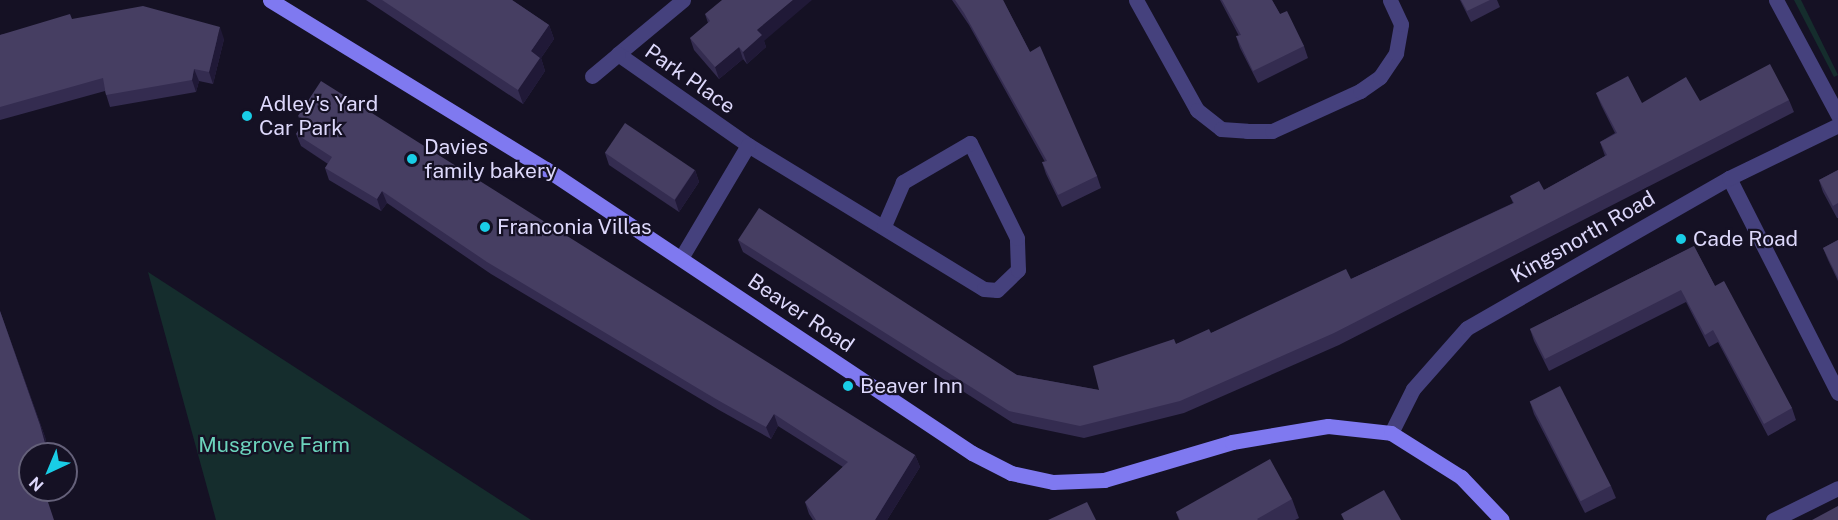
<!DOCTYPE html>
<html>
<head>
<meta charset="utf-8">
<style>
	body { margin:0 }
	#map { position:relative; width:1838px; height:520px; overflow:hidden; background:#151124; font-family:"Public Sans",sans-serif }
	div>[style] { position:absolute }
	.green>* { inset:0; background:#152d2d }
	.minor>* { height:15px; margin:-7.5px; padding:0 7.5px; transform-origin:7.5px; border-radius:7.5px; background:#45417d }
	.tertiary>* { height:15px; margin:-7.5px; padding:0 7.5px; transform-origin:7.5px; border-radius:7.5px; background:#45417d }
	.secondary>* { height:15px; margin:-7.5px; padding:0 7.5px; transform-origin:7.5px; border-radius:7.5px; background:#7f79f0 }
	.wall>* { inset:0; background:#342c50 }
	.shaded-wall>* { inset:0; background:#201937 }
	.building>* { inset:0; background:#463e62; transform-origin:0 0 }
	.dots>* { width:16px; height:16px; translate:-50% -50%; box-sizing:border-box; border:3px solid #151124; border-radius:50% }
	span { translate:-50% -50%; white-space:nowrap; text-align:center; line-height:1.15; -webkit-text-stroke:4.5px #151124; paint-order:stroke }
	.street-label { font-size:21px; color:#ddd8fb }
	.poi-label { font-size:21px; color:#ddd8fb }
	.left { translate:0 -50%; text-align:left }
	.park-label { font-size:21px; color:#6cd3bc }
	.north { position:absolute; left:18px; top:442px; width:60px; height:60px; box-sizing:border-box; background:#151124; border:2px solid #65617a; border-radius:50%; rotate:224deg; font-size:16px; font-weight:700; line-height:24px; text-align:center; color:#ddd8fb }
	.north::after { content:''; display:block; margin:auto; width:21px; height:27px; background:#19cde6; clip-path:polygon(50% 0,100% 100%,50% 72%,0 100%) }
</style>
</head>
<body>
<div id="map">
	<div class="green">
		<i style="clip-path:polygon(1794px 0,1801px 0,1838px 75px,1834px 77px)"></i>
		<i style="clip-path:polygon(148px 272px,531px 520px,216px 520px)"></i>
	</div>
	<div class="minor">
		<i style="left:683px;top:0;width:85px;rotate:140.3deg"></i>
		<i style="left:618px;top:54px;width:159px;rotate:35deg"></i>
		<i style="left:748px;top:145px;width:276px;rotate:31.4deg"></i>
		<i style="left:984px;top:289px;width:13px;rotate:4deg"></i>
		<i style="left:997px;top:290px;width:29px;rotate:-44deg"></i>
		<i style="left:1018px;top:270px;width:32px;rotate:-92deg"></i>
		<i style="left:1017px;top:238px;width:106px;rotate:-116.3deg"></i>
		<i style="left:970px;top:143px;width:78px;rotate:149.8deg"></i>
		<i style="left:903px;top:182px;width:48px;rotate:113.4deg"></i>
		<i style="left:1136px;top:0;width:126px;rotate:61deg"></i>
		<i style="left:1197px;top:110px;width:31px;rotate:38deg"></i>
		<i style="left:1221px;top:129px;width:26px;rotate:4deg"></i>
		<i style="left:1247px;top:131px;width:25px"></i>
		<i style="left:1272px;top:131px;width:97px;rotate:-24.4deg"></i>
		<i style="left:1360px;top:91px;width:24px;rotate:-35deg"></i>
		<i style="left:1380px;top:77px;width:29px;rotate:-56deg"></i>
		<i style="left:1396px;top:53px;width:29px;rotate:-80deg"></i>
		<i style="left:1401px;top:24px;width:26px;rotate:-115deg"></i>
		<i style="left:1776px;top:0;width:131px;rotate:61.7deg"></i>
		<i style="left:592px;top:76px;width:34px;rotate:-40deg"></i>
		<i style="left:1729px;top:178px;width:241px;rotate:63.1deg"></i>
		<i style="left:681px;top:258px;width:131px;rotate:-59.3deg"></i>
		<i style="left:1773px;top:520px;width:72px;rotate:-26.2deg"></i>
	</div>
	<div class="tertiary">
		<i style="left:1391px;top:433px;width:49px;rotate:-63.4deg"></i>
		<i style="left:1413px;top:389px;width:81px;rotate:-48.5deg"></i>
		<i style="left:1467px;top:328px;width:302px;rotate:-29.8deg"></i>
		<i style="left:1729px;top:178px;width:121px;rotate:-25.9deg"></i>
	</div>
	<div class="secondary">
		<i style="left:270px;top:0;width:324px;rotate:31.5deg"></i>
		<i style="left:546px;top:169px;width:512px;rotate:33.69deg"></i>
		<i style="left:972px;top:453px;width:44px;rotate:27.1deg"></i>
		<i style="left:1011px;top:473px;width:43px;rotate:12.1deg"></i>
		<i style="left:1053px;top:482px;width:51px;rotate:-2.2deg"></i>
		<i style="left:1104px;top:480px;width:134px;rotate:-16.5deg"></i>
		<i style="left:1232px;top:442px;width:97px;rotate:-9.5deg"></i>
		<i style="left:1328px;top:426px;width:63px;rotate:6.3deg"></i>
		<i style="left:1391px;top:433px;width:83px;rotate:32.2deg"></i>
		<i style="left:1461px;top:477px;width:59px;rotate:46.4deg"></i>
	</div>
	<div class="wall">
		<i style="clip-path:polygon(366px 0,512px 0,549px 25px,554px 39px,541px 58px,545px 71px,523px 104px)"></i>
		<i style="clip-path:polygon(952px 0,1003px 0,1030px 52px,1097px 176px,1101px 188px,1062px 207px,1046px 174px,1042px 162px,1045px 162px,969px 25px)"></i>
		<i style="clip-path:polygon(1220px 0,1272px 0,1280px 14px,1304px 46px,1308px 58px,1258px 83px,1240px 48px,1236px 36px,1239px 36px)"></i>
		<i style="clip-path:polygon(1460px 0,1497px 0,1500px 7px,1471px 22px)"></i>
		<i style="clip-path:polygon(705px 14px,764px 41px,766px 47px,747px 64px,743px 59px,719px 79px,694px 50px,690px 38px,708px 23px)"></i>
		<i style="clip-path:polygon(72px 19px,224px 39px,213px 84px,199px 81px,196px 92px,110px 107px,105px 91px,0 120px,0 35px)"></i>
		<i style="clip-path:polygon(1596px 93px,1642px 103px,1789px 100px,1794px 112px,1339px 345px,1184px 413px,1084px 438px,1013px 423px,743px 252px,738px 240px,1017px 375px,1099px 390px,1176px 344px,1211px 333px,1351px 279px,1513px 203px,1510px 196px,1544px 190px,1605px 156px,1600px 142px,1615px 133px,1601px 105px)"></i>
		<i style="clip-path:polygon(298px 116px,915px 455px,920px 467px,887px 520px,813px 520px,809px 514px,805px 502px,843px 467px,778px 426px,771px 439px,719px 410px,491px 274px,387px 203px,381px 211px,329px 180px,325px 168px,328px 164px,301px 146px,296px 134px,302px 126px)"></i>
		<i style="clip-path:polygon(605px 153px,695px 170px,699px 182px,679px 212px,609px 165px)"></i>
		<i style="clip-path:polygon(1838px 170px,1838px 218px,1837px 218px,1823px 192px,1819px 180px)"></i>
		<i style="clip-path:polygon(1838px 240px,1838px 281px,1828px 260px,1823px 248px)"></i>
		<i style="clip-path:polygon(1694px 246px,1715px 286px,1792px 408px,1796px 420px,1768px 436px,1718px 342px,1709px 347px,1686px 302px,1549px 371px,1534px 341px,1530px 329px)"></i>
		<i style="clip-path:polygon(0 311px,45px 437px,49px 454px,30px 454px,30px 490px,58px 490px,60px 497px,48px 501px,0 520px)"></i>
		<i style="clip-path:polygon(1530px 402px,1611px 486px,1616px 498px,1585px 513px,1534px 414px)"></i>
		<i style="clip-path:polygon(1292px 499px,1299px 518px,1295px 520px,1179px 520px,1176px 512px)"></i>
	</div>
	<div class="shaded-wall">
		<i style="clip-path:polygon(793px 0,812px 0,764px 41px,766px 47px,747px 64px,743px 52px,757px 30px)"></i>
		<i style="clip-path:polygon(549px 25px,554px 39px,541px 58px,545px 71px,523px 104px,518px 90px,531px 51px)"></i>
		<i style="clip-path:polygon(220px 27px,224px 39px,213px 84px,209px 72px)"></i>
		<i style="clip-path:polygon(739px 47px,743px 59px,719px 79px,715px 67px)"></i>
		<i style="clip-path:polygon(194px 69px,199px 81px,196px 92px,192px 80px)"></i>
		<i style="clip-path:polygon(695px 170px,699px 182px,679px 212px,675px 200px)"></i>
		<i style="clip-path:polygon(382px 191px,387px 203px,381px 211px,377px 199px)"></i>
		<i style="clip-path:polygon(0 311px,45px 437px,49px 454px,48px 454px)"></i>
		<i style="clip-path:polygon(774px 414px,778px 426px,771px 439px,766px 427px)"></i>
		<i style="clip-path:polygon(915px 455px,920px 467px,887px 520px,875px 520px)"></i>
	</div>
	<div class="building">
		<i style="clip-path:polygon(382px 0,512px 0,549px 25px,531px 51px,540px 58px,518px 90px)"></i>
		<i style="clip-path:polygon(722px 0,793px 0,757px 30px,762px 35px,743px 52px,739px 47px,715px 67px,690px 38px,710px 21px,705px 14px)"></i>
		<i style="clip-path:polygon(955px 0,1003px 0,1030px 52px,1040px 46px,1097px 176px,1058px 195px,1042px 162px,1047px 161px,964px 13px)"></i>
		<i style="clip-path:polygon(1222px 0,1272px 0,1280px 14px,1287px 11px,1304px 46px,1253px 71px,1236px 36px,1241px 35px)"></i>
		<i style="clip-path:polygon(1461px 0,1490px 0,1467px 11px)"></i>
		<i style="clip-path:polygon(143px 6px,220px 27px,209px 72px,194px 69px,192px 80px,106px 95px,103px 78px,0 107px,0 35px,70px 14px,72px 19px)"></i>
		<i style="clip-path:polygon(1770px 64px,1789px 100px,1334px 333px,1180px 401px,1080px 426px,1009px 411px,738px 240px,759px 208px,1017px 375px,1099px 390px,1093px 366px,1174px 339px,1176px 344px,1209px 329px,1211px 333px,1346px 269px,1351px 279px,1514px 203px,1510px 196px,1539px 181px,1544px 190px,1607px 155px,1600px 142px,1617px 133px,1596px 93px,1628px 76px,1642px 103px,1686px 77px,1700px 101px)"></i>
		<i style="clip-path:polygon(321px 81px,915px 455px,875px 520px,816px 520px,805px 502px,848px 462px,774px 414px,766px 427px,714px 398px,487px 262px,382px 191px,377px 199px,325px 168px,332px 157px,296px 134px,305px 120px,298px 116px)"></i>
		<i style="left:625px;top:123px;width:84px;height:36px;rotate:34deg"></i>
		<i style="clip-path:polygon(1838px 170px,1838px 203px,1833px 206px,1819px 180px)"></i>
		<i style="clip-path:polygon(1838px 240px,1838px 278px,1823px 248px)"></i>
		<i style="clip-path:polygon(1694px 246px,1715px 286px,1724px 281px,1792px 408px,1764px 424px,1713px 330px,1705px 335px,1681px 290px,1545px 359px,1530px 329px)"></i>
		<i style="clip-path:polygon(0 311px,40px 425px,48px 454px,30px 454px,30px 490px,44px 490px,54px 520px,0 520px)"></i>
		<i style="left:1560px;top:386px;width:112px;height:34px;rotate:63deg"></i>
		<i style="clip-path:polygon(1270px 459px,1292px 499px,1257px 519px,1258px 520px,1180px 520px,1176px 512px)"></i>
		<i style="clip-path:polygon(1384px 490px,1401px 520px,1344px 520px,1341px 514px)"></i>
		<i style="clip-path:polygon(1087px 502px,1096px 520px,1048px 520px)"></i>
		<i style="clip-path:polygon(1838px 506px,1838px 520px,1812px 520px)"></i>
	</div>
	<div class="dots">
		<i style="left:247px;top:116px;background:#19cde6"></i>
		<i style="left:412px;top:159px;background:#19cde6"></i>
		<i style="left:485px;top:227px;background:#19cde6"></i>
		<i style="left:1681px;top:239px;background:#19cde6"></i>
		<i style="left:848px;top:386px;background:#19cde6"></i>
	</div>
	<div class="street-label">
		<span style="left:690px;top:79px;rotate:35deg">Park Place</span>
		<span style="left:1583px;top:237px;rotate:-30deg">Kingsnorth Road</span>
		<span style="left:801px;top:313px;rotate:34deg">Beaver Road</span>
	</div>
	<div class="poi-label">
		<span class="left" style="left:259px;top:116px">Adley's Yard<br>Car Park</span>
		<span class="left" style="left:424px;top:159px">Davies<br>family bakery</span>
		<span class="left" style="left:497px;top:227px">Franconia Villas</span>
		<span class="left" style="left:1693px;top:239px">Cade Road</span>
		<span class="left" style="left:860px;top:386px">Beaver Inn</span>
	</div>
	<div class="park-label">
		<span style="left:274px;top:445px">Musgrove Farm</span>
	</div>
	<div class="north">N</div>
</div>
</body>
</html>
